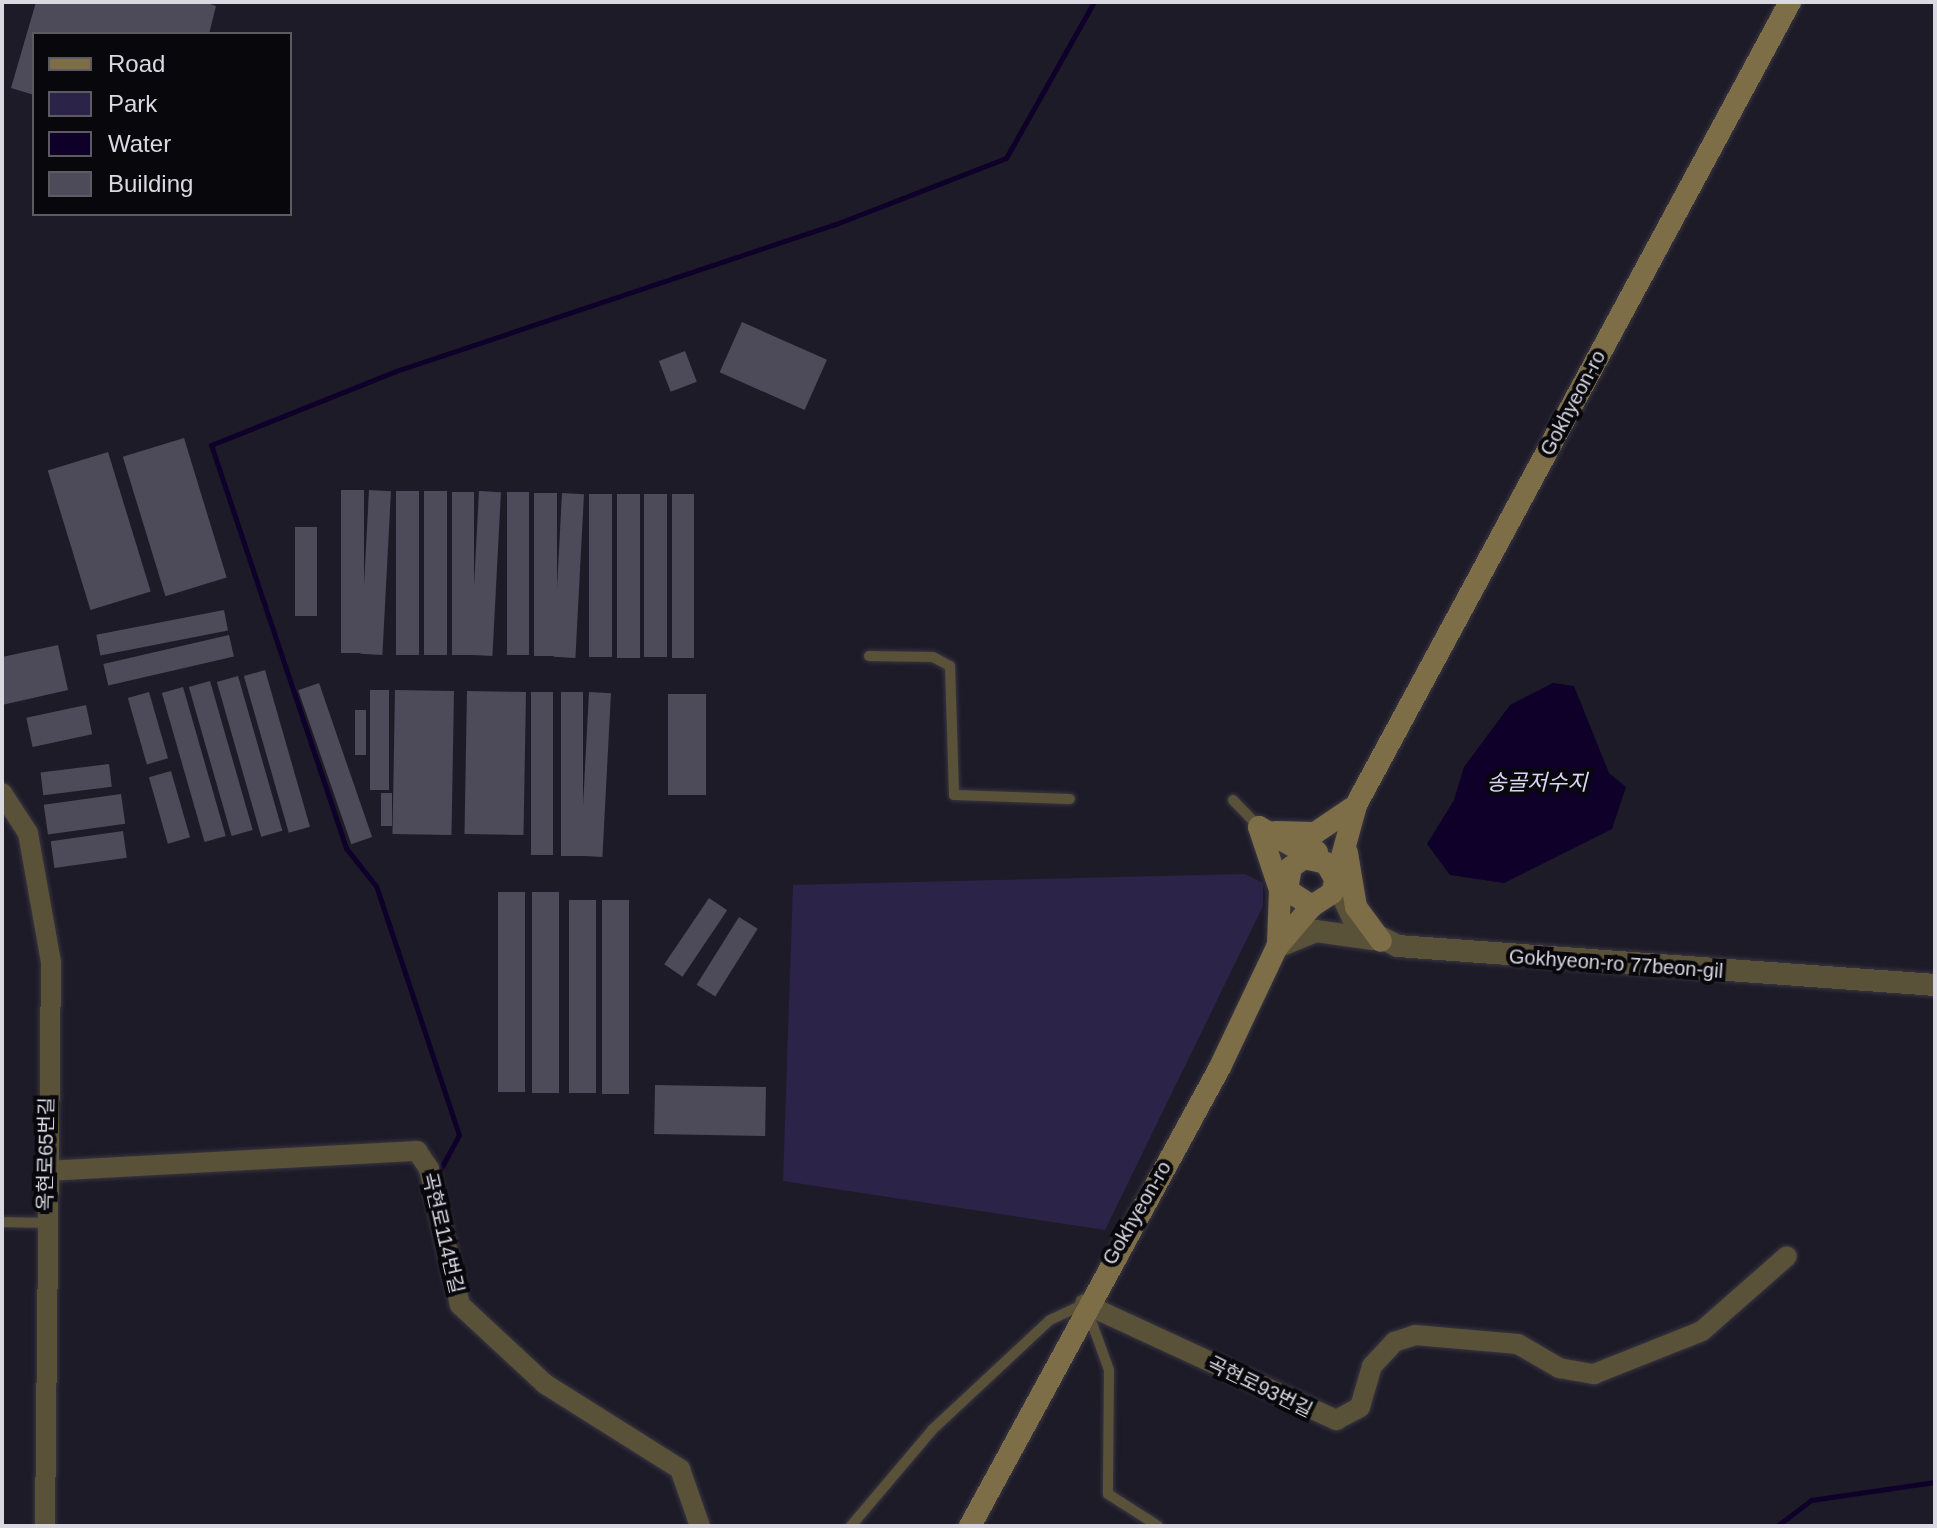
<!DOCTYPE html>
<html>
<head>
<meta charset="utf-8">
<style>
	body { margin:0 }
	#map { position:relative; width:1937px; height:1528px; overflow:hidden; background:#1e1b28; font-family:Helvetica,"Noto Sans KR",sans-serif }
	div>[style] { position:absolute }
	.green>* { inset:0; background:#2c2348 }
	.water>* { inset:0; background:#0e0029 }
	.stream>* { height:5px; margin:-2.5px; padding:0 2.5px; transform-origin:2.5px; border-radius:2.5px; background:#0e0029 }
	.building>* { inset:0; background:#4d4b59; transform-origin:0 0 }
	.roads { filter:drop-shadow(0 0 2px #383642) drop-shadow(0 0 2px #383642) }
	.service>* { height:10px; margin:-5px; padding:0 5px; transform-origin:5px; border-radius:5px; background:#5a5139 }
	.minor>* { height:20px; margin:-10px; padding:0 10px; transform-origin:10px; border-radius:10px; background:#5a5139 }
	.tertiary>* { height:22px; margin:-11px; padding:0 11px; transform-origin:11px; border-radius:11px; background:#5a5139 }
	.secondary>* { height:22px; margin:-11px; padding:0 11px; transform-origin:11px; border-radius:11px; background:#7d6e47 }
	span { translate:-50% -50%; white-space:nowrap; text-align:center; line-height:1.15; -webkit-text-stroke:8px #08070c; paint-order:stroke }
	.street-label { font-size:20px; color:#dad9e2 }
	.water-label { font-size:22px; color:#dad4f6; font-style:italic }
	.frame { position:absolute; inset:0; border:4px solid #dad9e2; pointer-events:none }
	.legend { position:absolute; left:32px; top:32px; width:260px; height:184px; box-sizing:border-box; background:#08070c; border:2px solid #5c5b62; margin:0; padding:10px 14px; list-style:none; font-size:24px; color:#dad9e2 }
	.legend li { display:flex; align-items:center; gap:16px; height:40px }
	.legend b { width:40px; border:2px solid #5c5b62 }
</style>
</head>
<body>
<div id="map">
	<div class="green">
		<i style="clip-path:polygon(1245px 874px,1263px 883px,1263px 906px,1105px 1230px,783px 1181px,793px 885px)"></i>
	</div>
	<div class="water">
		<i style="clip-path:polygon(1553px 683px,1574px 686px,1609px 773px,1626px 787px,1612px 829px,1504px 883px,1450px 875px,1427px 844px,1454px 800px,1464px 767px,1510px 705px)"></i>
	</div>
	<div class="stream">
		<i style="left:439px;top:1172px;width:42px;rotate:-61.6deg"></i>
		<i style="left:459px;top:1135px;width:262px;rotate:-108.4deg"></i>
		<i style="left:376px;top:886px;width:48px;rotate:-128.3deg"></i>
		<i style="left:346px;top:848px;width:425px;rotate:-108.5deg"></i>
		<i style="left:211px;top:445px;width:199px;rotate:-21.8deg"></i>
		<i style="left:396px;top:371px;width:464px;rotate:-18.5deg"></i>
		<i style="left:836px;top:224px;width:182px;rotate:-21.2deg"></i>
		<i style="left:1006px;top:158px;width:179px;rotate:-60.6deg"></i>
		<i style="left:1777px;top:1526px;width:43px;rotate:-37.4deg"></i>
		<i style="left:1811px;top:1500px;width:125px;rotate:-8.3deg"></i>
	</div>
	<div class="building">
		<i style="clip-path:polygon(36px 2px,204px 2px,216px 6px,209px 34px,34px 34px,34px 95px,11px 88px)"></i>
		<i style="left:742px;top:322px;width:93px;height:55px;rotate:24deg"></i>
		<i style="left:685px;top:351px;width:33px;height:28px;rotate:69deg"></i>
		<i style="left:184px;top:438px;width:146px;height:64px;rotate:73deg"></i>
		<i style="left:108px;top:452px;width:146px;height:63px;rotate:73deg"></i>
		<i style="left:341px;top:490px;width:23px;height:163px"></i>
		<i style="left:369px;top:490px;width:22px;height:164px;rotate:3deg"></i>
		<i style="left:396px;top:491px;width:23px;height:164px"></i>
		<i style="left:424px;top:491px;width:23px;height:164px"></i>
		<i style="left:479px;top:491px;width:22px;height:164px;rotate:3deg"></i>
		<i style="left:452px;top:492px;width:22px;height:163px"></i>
		<i style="left:507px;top:492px;width:22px;height:163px"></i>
		<i style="left:534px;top:493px;width:23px;height:163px"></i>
		<i style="left:562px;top:493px;width:22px;height:164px;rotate:3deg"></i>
		<i style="left:589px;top:494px;width:23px;height:163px"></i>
		<i style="left:617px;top:494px;width:23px;height:164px"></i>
		<i style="left:644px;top:494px;width:23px;height:163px"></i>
		<i style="left:672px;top:494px;width:22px;height:164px"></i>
		<i style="left:295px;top:527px;width:22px;height:89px"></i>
		<i style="left:224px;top:610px;width:21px;height:130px;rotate:79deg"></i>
		<i style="left:229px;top:635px;width:22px;height:129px;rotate:77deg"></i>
		<i style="clip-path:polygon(58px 645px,68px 690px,2px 705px,2px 657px)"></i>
		<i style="left:265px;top:670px;width:163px;height:22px;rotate:74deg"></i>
		<i style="left:238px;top:676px;width:161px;height:22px;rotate:74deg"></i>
		<i style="left:210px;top:681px;width:155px;height:22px;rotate:74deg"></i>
		<i style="left:319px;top:683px;width:163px;height:22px;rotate:71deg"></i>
		<i style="left:183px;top:687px;width:155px;height:22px;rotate:74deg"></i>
		<i style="left:370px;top:690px;width:19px;height:100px"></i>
		<i style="left:395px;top:690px;width:59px;height:144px;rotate:1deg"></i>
		<i style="left:467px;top:691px;width:59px;height:143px;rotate:1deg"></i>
		<i style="left:149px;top:692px;width:69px;height:22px;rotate:74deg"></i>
		<i style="left:531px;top:692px;width:22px;height:163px"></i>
		<i style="left:561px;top:692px;width:22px;height:164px"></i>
		<i style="left:589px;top:692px;width:22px;height:164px;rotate:3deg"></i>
		<i style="left:668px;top:694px;width:38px;height:101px"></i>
		<i style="left:86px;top:705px;width:30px;height:61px;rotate:78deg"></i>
		<i style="left:355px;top:710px;width:11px;height:45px"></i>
		<i style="left:109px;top:764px;width:23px;height:69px;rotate:83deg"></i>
		<i style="left:171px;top:771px;width:69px;height:23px;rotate:74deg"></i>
		<i style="left:381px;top:793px;width:11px;height:33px"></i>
		<i style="left:121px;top:794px;width:30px;height:78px;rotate:82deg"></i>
		<i style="left:123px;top:831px;width:27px;height:73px;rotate:82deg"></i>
		<i style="left:498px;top:892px;width:27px;height:200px"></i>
		<i style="left:532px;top:892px;width:27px;height:201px"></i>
		<i style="left:709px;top:898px;width:22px;height:80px;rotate:34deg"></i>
		<i style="left:569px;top:900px;width:27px;height:193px"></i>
		<i style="left:602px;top:900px;width:27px;height:194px"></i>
		<i style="left:739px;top:917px;width:22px;height:80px;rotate:32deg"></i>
		<i style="left:655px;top:1085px;width:111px;height:49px;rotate:1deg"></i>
	</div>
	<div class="roads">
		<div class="service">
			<i style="left:869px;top:656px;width:64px;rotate:0.9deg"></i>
			<i style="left:933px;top:657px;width:19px;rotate:28deg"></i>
			<i style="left:950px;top:666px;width:129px;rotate:88.2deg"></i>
			<i style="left:954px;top:795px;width:116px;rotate:2deg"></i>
			<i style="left:1233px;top:800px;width:37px;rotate:46deg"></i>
			<i style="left:2px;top:1222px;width:43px;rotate:1.3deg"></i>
			<i style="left:851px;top:1526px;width:126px;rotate:-49.8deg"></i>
			<i style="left:932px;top:1430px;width:161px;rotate:-43deg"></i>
			<i style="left:1050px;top:1320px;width:38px;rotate:-25deg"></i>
			<i style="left:1085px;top:1304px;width:70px;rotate:70deg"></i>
			<i style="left:1109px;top:1370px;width:124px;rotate:90.5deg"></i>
			<i style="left:1108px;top:1494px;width:59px;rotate:32.6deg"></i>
		</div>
		<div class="minor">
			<i style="left:2px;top:793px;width:48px;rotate:57deg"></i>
			<i style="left:28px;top:833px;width:131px;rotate:79.9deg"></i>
			<i style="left:51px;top:962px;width:564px;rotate:90.61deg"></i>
			<i style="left:46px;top:1171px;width:372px;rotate:-3.1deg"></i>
			<i style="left:417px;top:1151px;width:22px;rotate:56deg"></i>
			<i style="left:429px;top:1169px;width:139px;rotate:77.2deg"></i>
			<i style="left:460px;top:1305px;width:116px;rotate:42.9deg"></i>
			<i style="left:545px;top:1384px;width:160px;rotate:32.2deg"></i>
			<i style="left:680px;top:1469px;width:60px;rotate:70.7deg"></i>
			<i style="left:1085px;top:1304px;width:277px;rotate:24.8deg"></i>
			<i style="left:1336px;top:1420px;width:27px;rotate:-28deg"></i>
			<i style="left:1360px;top:1407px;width:43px;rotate:-73.7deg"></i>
			<i style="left:1372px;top:1366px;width:33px;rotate:-47deg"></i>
			<i style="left:1394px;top:1342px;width:22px;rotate:-18deg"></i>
			<i style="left:1415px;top:1335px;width:103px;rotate:5deg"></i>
			<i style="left:1518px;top:1344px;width:48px;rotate:30.3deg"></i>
			<i style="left:1559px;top:1368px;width:36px;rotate:10deg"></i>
			<i style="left:1594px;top:1374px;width:116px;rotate:-21.7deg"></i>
			<i style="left:1702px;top:1331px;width:113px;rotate:-41.4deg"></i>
		</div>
		<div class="tertiary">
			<i style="left:1334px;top:877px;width:53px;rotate:65.4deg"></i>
			<i style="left:1356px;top:925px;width:47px;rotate:26.6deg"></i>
			<i style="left:1398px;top:946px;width:538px;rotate:4.15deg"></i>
			<i style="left:1279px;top:946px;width:40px;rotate:-22deg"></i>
			<i style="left:1316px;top:931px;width:57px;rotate:8.1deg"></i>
		</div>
		<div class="secondary">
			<i style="left:1259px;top:827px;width:61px;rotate:29.5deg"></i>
			<i style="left:1312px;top:857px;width:7px;rotate:-45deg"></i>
			<i style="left:1259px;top:827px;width:66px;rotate:71.6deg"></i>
			<i style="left:1280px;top:890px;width:52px;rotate:92.2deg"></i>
			<i style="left:1275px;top:832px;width:40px;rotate:1.4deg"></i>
			<i style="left:1315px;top:833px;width:45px;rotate:-34deg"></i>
			<i style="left:1347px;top:853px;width:55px;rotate:80.5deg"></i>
			<i style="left:1356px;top:907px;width:42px;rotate:53.7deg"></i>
			<i style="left:1334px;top:877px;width:16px;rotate:-120deg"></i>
			<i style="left:1326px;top:863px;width:23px;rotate:-167deg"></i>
			<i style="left:1304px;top:858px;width:16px;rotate:145deg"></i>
			<i style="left:1291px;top:867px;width:23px;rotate:100deg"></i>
			<i style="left:1287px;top:890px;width:30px;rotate:33deg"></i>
			<i style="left:1312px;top:906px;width:24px;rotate:-33deg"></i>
			<i style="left:1332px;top:893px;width:91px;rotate:-74.7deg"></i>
			<i style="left:1356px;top:805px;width:913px;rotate:-61.61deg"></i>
			<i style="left:970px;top:1526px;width:523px;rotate:-61.42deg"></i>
			<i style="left:1220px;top:1067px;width:133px;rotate:-64.6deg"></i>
			<i style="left:1277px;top:947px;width:54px;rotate:-49.5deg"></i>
		</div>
	</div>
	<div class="street-label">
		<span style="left:1573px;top:403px;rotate:-62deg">Gokhyeon-ro</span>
		<span style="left:1616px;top:964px;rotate:4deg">Gokhyeon-ro 77beon-gil</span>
		<span style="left:46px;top:1154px;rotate:-89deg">옥현로65번길</span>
		<span style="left:1137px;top:1213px;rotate:-60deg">Gokhyeon-ro</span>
		<span style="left:443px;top:1233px;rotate:77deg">곡현로114번길</span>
		<span style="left:1260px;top:1387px;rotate:26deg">곡현로93번길</span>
	</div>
	<div class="water-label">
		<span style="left:1537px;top:783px">송골저수지</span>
	</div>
	<div class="frame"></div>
	<ul class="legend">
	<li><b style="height:10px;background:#7d6e47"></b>Road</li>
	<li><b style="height:22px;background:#2c2348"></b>Park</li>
	<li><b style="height:22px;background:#0e0029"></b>Water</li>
	<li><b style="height:22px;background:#4d4b59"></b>Building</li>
	</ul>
</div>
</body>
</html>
